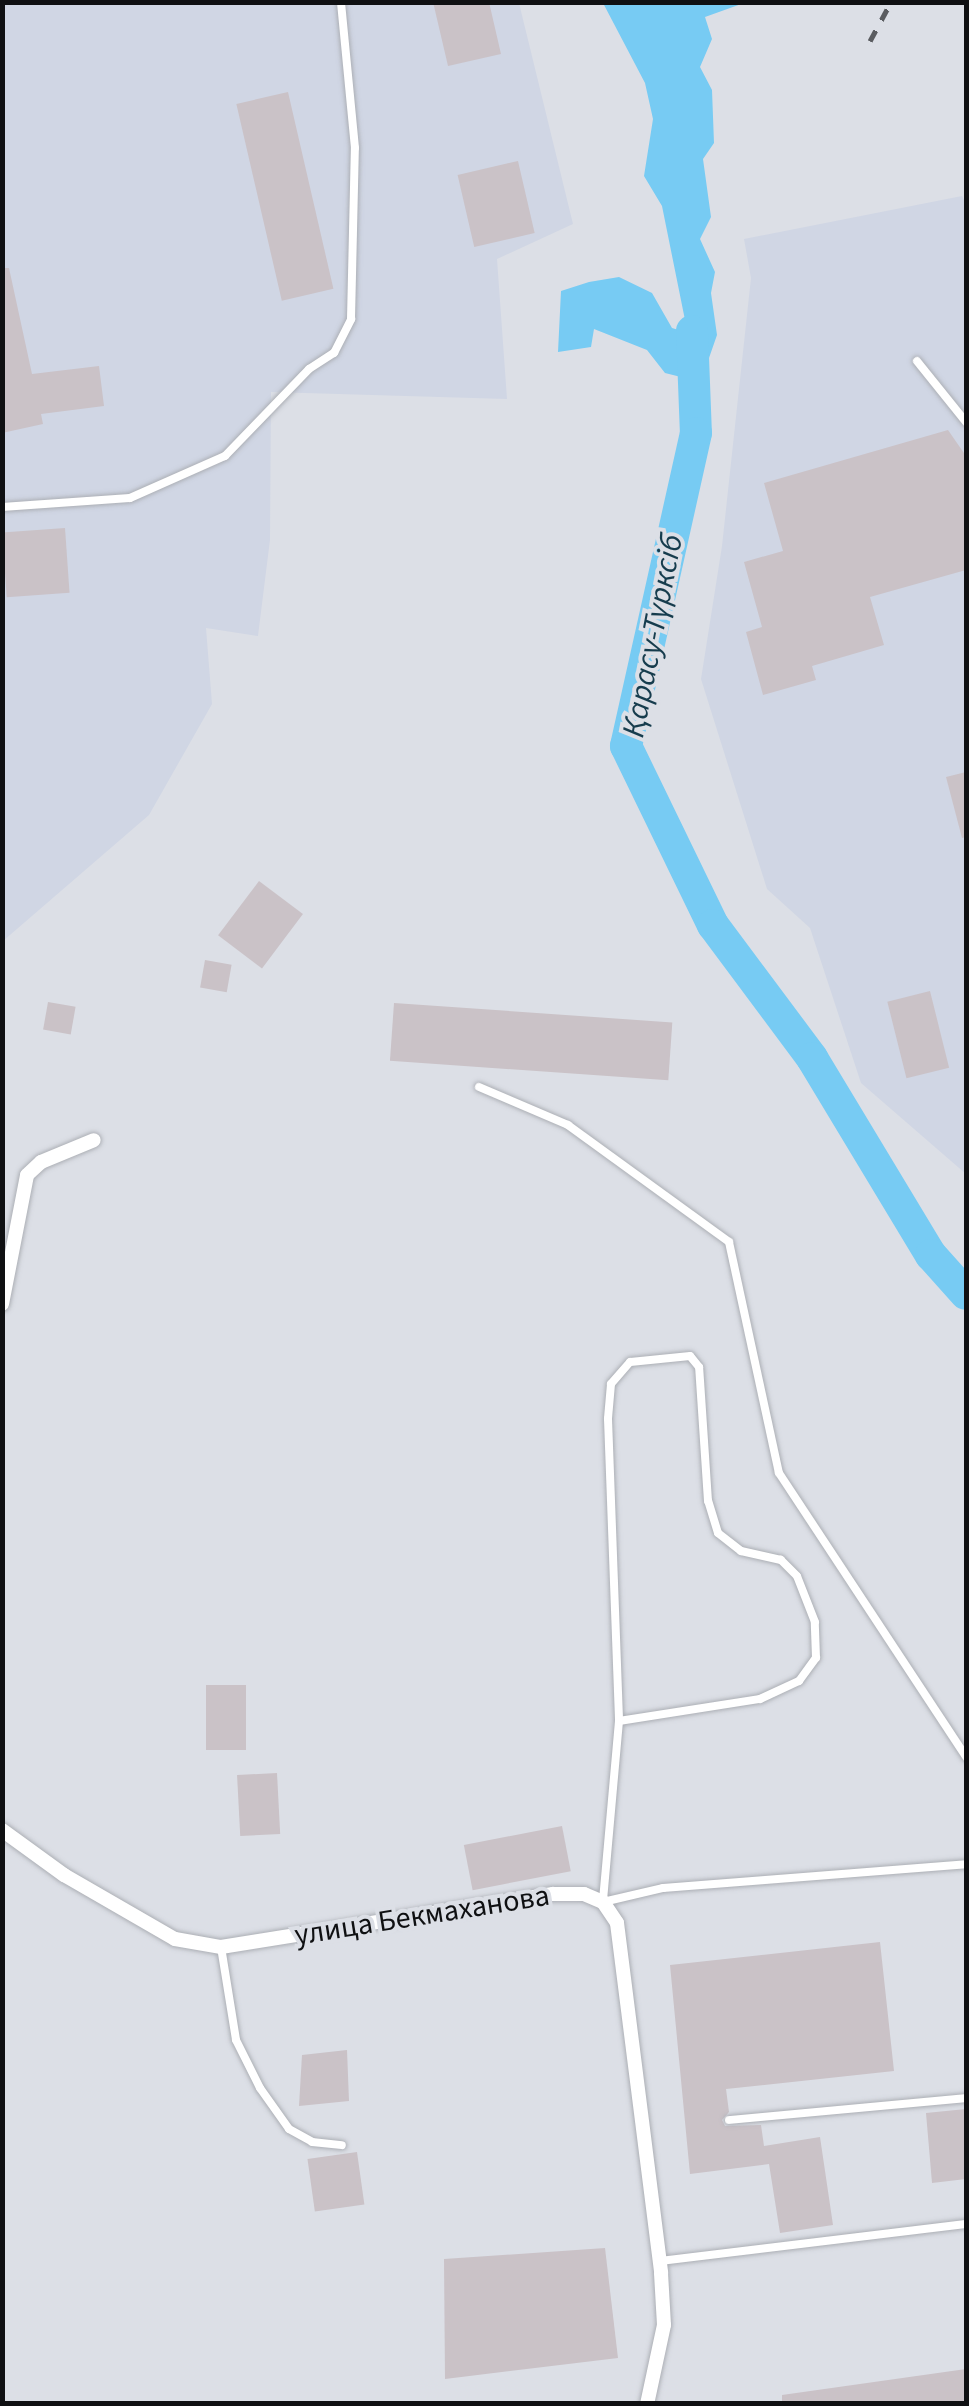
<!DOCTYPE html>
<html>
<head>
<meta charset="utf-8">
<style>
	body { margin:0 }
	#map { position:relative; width:969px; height:2406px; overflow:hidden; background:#dcdfe6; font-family:"Source Sans 3",sans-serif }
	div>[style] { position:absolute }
	.built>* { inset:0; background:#d0d6e4 }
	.water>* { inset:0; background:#77cbf3 }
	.river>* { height:32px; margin:-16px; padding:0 16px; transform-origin:16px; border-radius:16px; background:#77cbf3 }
	.building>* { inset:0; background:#cac2c7; transform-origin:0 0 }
	.roads { filter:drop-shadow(0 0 2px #acafb5) drop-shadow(0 0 2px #acafb5) }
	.service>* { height:8px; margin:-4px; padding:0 4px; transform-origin:4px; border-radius:4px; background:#fff }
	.minor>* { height:14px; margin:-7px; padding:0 7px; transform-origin:7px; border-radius:7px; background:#fff }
	.rail>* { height:5px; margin-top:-2.5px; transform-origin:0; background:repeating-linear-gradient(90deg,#5a5c60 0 12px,transparent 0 24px) }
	span { translate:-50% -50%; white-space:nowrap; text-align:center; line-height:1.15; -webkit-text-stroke:8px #dcdfe6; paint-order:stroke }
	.street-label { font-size:30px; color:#0f1012 }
	.water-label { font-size:32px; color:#163c4d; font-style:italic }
	.frame { position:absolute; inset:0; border:5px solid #0f1012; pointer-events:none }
</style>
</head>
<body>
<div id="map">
	<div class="built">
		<i style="clip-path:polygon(3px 3px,519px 3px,573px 224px,497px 259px,507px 399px,271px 392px,270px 540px,258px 636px,206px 628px,212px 704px,149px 815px,3px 941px)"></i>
		<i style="clip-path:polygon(962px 196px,966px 204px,966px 1174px,861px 1083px,810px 928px,767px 889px,701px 679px,722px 546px,751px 278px,744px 239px)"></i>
	</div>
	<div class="water">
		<i style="clip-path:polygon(603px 3px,744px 3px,705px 17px,712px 39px,700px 67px,712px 90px,714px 143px,703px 159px,711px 217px,700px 239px,715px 272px,711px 293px,717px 335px,709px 358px,689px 379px,665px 373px,647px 350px,594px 329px,591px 347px,558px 352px,561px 291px,589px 282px,619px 277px,652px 293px,672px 328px,682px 331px,685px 320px,662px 206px,644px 176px,653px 119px,645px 83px)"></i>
	</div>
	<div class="river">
		<i style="left:692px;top:331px;width:102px;rotate:87.8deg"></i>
		<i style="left:696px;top:433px;width:321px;rotate:102.6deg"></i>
		<i style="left:626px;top:746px;width:199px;rotate:64.1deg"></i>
		<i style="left:713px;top:925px;width:166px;rotate:53.3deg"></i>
		<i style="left:812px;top:1058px;width:230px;rotate:58.9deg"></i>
		<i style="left:931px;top:1255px;width:52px;rotate:48.1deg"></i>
	</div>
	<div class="building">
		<i style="clip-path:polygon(433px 2px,489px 2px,501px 54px,448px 66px)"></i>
		<i style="left:288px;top:92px;width:202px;height:53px;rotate:77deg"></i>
		<i style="left:518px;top:161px;width:74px;height:62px;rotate:77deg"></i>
		<i style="clip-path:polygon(2px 268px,9px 268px,32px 374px,99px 366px,104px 406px,41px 414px,43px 424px,2px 433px)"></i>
		<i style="clip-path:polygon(948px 430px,966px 456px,966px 570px,870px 597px,884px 645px,812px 666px,816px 680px,763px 695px,746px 632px,762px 627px,744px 562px,783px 551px,764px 483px)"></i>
		<i style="left:65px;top:528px;width:65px;height:63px;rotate:86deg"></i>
		<i style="clip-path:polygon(966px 772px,966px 837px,962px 838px,946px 777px)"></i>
		<i style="left:259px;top:881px;width:55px;height:68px;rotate:37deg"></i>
		<i style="left:205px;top:960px;width:27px;height:28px;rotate:10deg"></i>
		<i style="left:930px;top:991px;width:79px;height:44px;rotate:76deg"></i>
		<i style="left:48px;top:1002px;width:28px;height:28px;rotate:10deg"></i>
		<i style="left:394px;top:1003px;width:279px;height:58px;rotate:4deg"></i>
		<i style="left:206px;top:1685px;width:40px;height:65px"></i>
		<i style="left:277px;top:1773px;width:61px;height:40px;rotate:87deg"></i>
		<i style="left:562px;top:1826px;width:46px;height:100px;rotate:79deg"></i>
		<i style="clip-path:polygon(880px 1942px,894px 2071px,726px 2089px,729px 2112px,722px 2120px,725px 2126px,761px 2125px,764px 2146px,820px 2137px,833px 2225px,780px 2233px,769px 2164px,690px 2174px,670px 1965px)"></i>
		<i style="clip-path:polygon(347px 2050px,349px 2101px,299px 2106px,302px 2055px)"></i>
		<i style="clip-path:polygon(966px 2109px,966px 2179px,932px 2183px,926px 2113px)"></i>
		<i style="left:357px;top:2152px;width:53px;height:50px;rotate:82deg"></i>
		<i style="clip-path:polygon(605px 2248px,618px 2358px,445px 2379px,444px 2259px)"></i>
		<i style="clip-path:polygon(966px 2369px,966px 2404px,782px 2404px,782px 2395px)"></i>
	</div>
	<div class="roads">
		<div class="service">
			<i style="left:917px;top:361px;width:78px;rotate:51.2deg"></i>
			<i style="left:2px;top:507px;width:128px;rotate:-4deg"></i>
			<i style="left:130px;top:498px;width:104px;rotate:-23.9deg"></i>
			<i style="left:225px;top:456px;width:121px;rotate:-46deg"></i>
			<i style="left:309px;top:369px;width:30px;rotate:-33deg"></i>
			<i style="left:334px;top:353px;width:38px;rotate:-63deg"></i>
			<i style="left:351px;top:319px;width:171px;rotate:-88.7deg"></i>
			<i style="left:355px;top:148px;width:147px;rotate:-95.5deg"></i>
			<i style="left:479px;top:1087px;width:97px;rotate:23.1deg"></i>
			<i style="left:568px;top:1125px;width:199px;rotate:36deg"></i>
			<i style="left:729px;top:1242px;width:236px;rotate:77.8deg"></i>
			<i style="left:779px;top:1473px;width:340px;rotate:56.6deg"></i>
			<i style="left:619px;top:1721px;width:143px;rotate:-8.9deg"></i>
			<i style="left:760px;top:1699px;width:43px;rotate:-24.8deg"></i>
			<i style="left:799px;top:1681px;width:29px;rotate:-54deg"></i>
			<i style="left:816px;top:1658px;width:36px;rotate:-92deg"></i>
			<i style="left:815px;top:1622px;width:49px;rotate:-111.4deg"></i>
			<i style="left:797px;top:1576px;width:23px;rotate:-135deg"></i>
			<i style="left:781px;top:1560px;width:41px;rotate:-167.3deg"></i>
			<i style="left:741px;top:1551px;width:29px;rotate:-142deg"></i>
			<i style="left:718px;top:1533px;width:34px;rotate:-107deg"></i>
			<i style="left:708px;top:1501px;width:134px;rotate:-93.8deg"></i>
			<i style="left:699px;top:1367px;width:14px;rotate:-129deg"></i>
			<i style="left:690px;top:1356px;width:60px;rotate:174.3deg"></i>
			<i style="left:630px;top:1362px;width:29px;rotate:131deg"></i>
			<i style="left:611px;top:1384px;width:35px;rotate:95deg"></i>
			<i style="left:608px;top:1419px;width:302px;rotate:87.9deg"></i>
			<i style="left:619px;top:1721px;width:182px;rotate:95.1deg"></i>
			<i style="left:603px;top:1902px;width:62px;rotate:-13.1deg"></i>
			<i style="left:663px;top:1888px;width:304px;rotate:-4.5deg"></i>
			<i style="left:221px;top:1947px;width:94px;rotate:80.8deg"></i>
			<i style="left:236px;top:2040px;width:54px;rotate:63.4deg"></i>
			<i style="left:260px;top:2088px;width:50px;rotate:54.7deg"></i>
			<i style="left:289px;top:2129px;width:26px;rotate:29deg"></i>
			<i style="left:312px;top:2142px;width:30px;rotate:6deg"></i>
			<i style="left:729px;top:2120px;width:238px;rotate:-5.3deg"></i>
			<i style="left:660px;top:2261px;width:308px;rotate:-6.9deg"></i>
		</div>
		<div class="minor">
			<i style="left:2px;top:1304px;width:131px;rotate:-79deg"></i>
			<i style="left:27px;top:1175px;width:19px;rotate:-43deg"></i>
			<i style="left:41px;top:1162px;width:57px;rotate:-22.5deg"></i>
			<i style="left:2px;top:1830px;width:77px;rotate:36deg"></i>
			<i style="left:64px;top:1875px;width:128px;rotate:30deg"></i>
			<i style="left:175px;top:1939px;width:47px;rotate:9.9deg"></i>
			<i style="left:221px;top:1947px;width:336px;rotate:-9.1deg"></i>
			<i style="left:553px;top:1894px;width:31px"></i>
			<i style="left:584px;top:1894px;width:21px;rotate:23deg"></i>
			<i style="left:603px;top:1902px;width:25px;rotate:56deg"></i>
			<i style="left:617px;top:1923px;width:353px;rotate:82.8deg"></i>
			<i style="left:661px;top:2273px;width:52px;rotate:86.7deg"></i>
			<i style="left:664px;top:2325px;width:81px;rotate:102.1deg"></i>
		</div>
	</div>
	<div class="rail">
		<i style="left:870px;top:41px;width:44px;rotate:-61.7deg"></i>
	</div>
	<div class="street-label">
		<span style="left:422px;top:1916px;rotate:-9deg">улица Бекмаханова</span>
	</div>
	<div class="water-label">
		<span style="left:653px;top:636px;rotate:-79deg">Қарасу-Түрксіб</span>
	</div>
	<div class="frame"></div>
</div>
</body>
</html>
